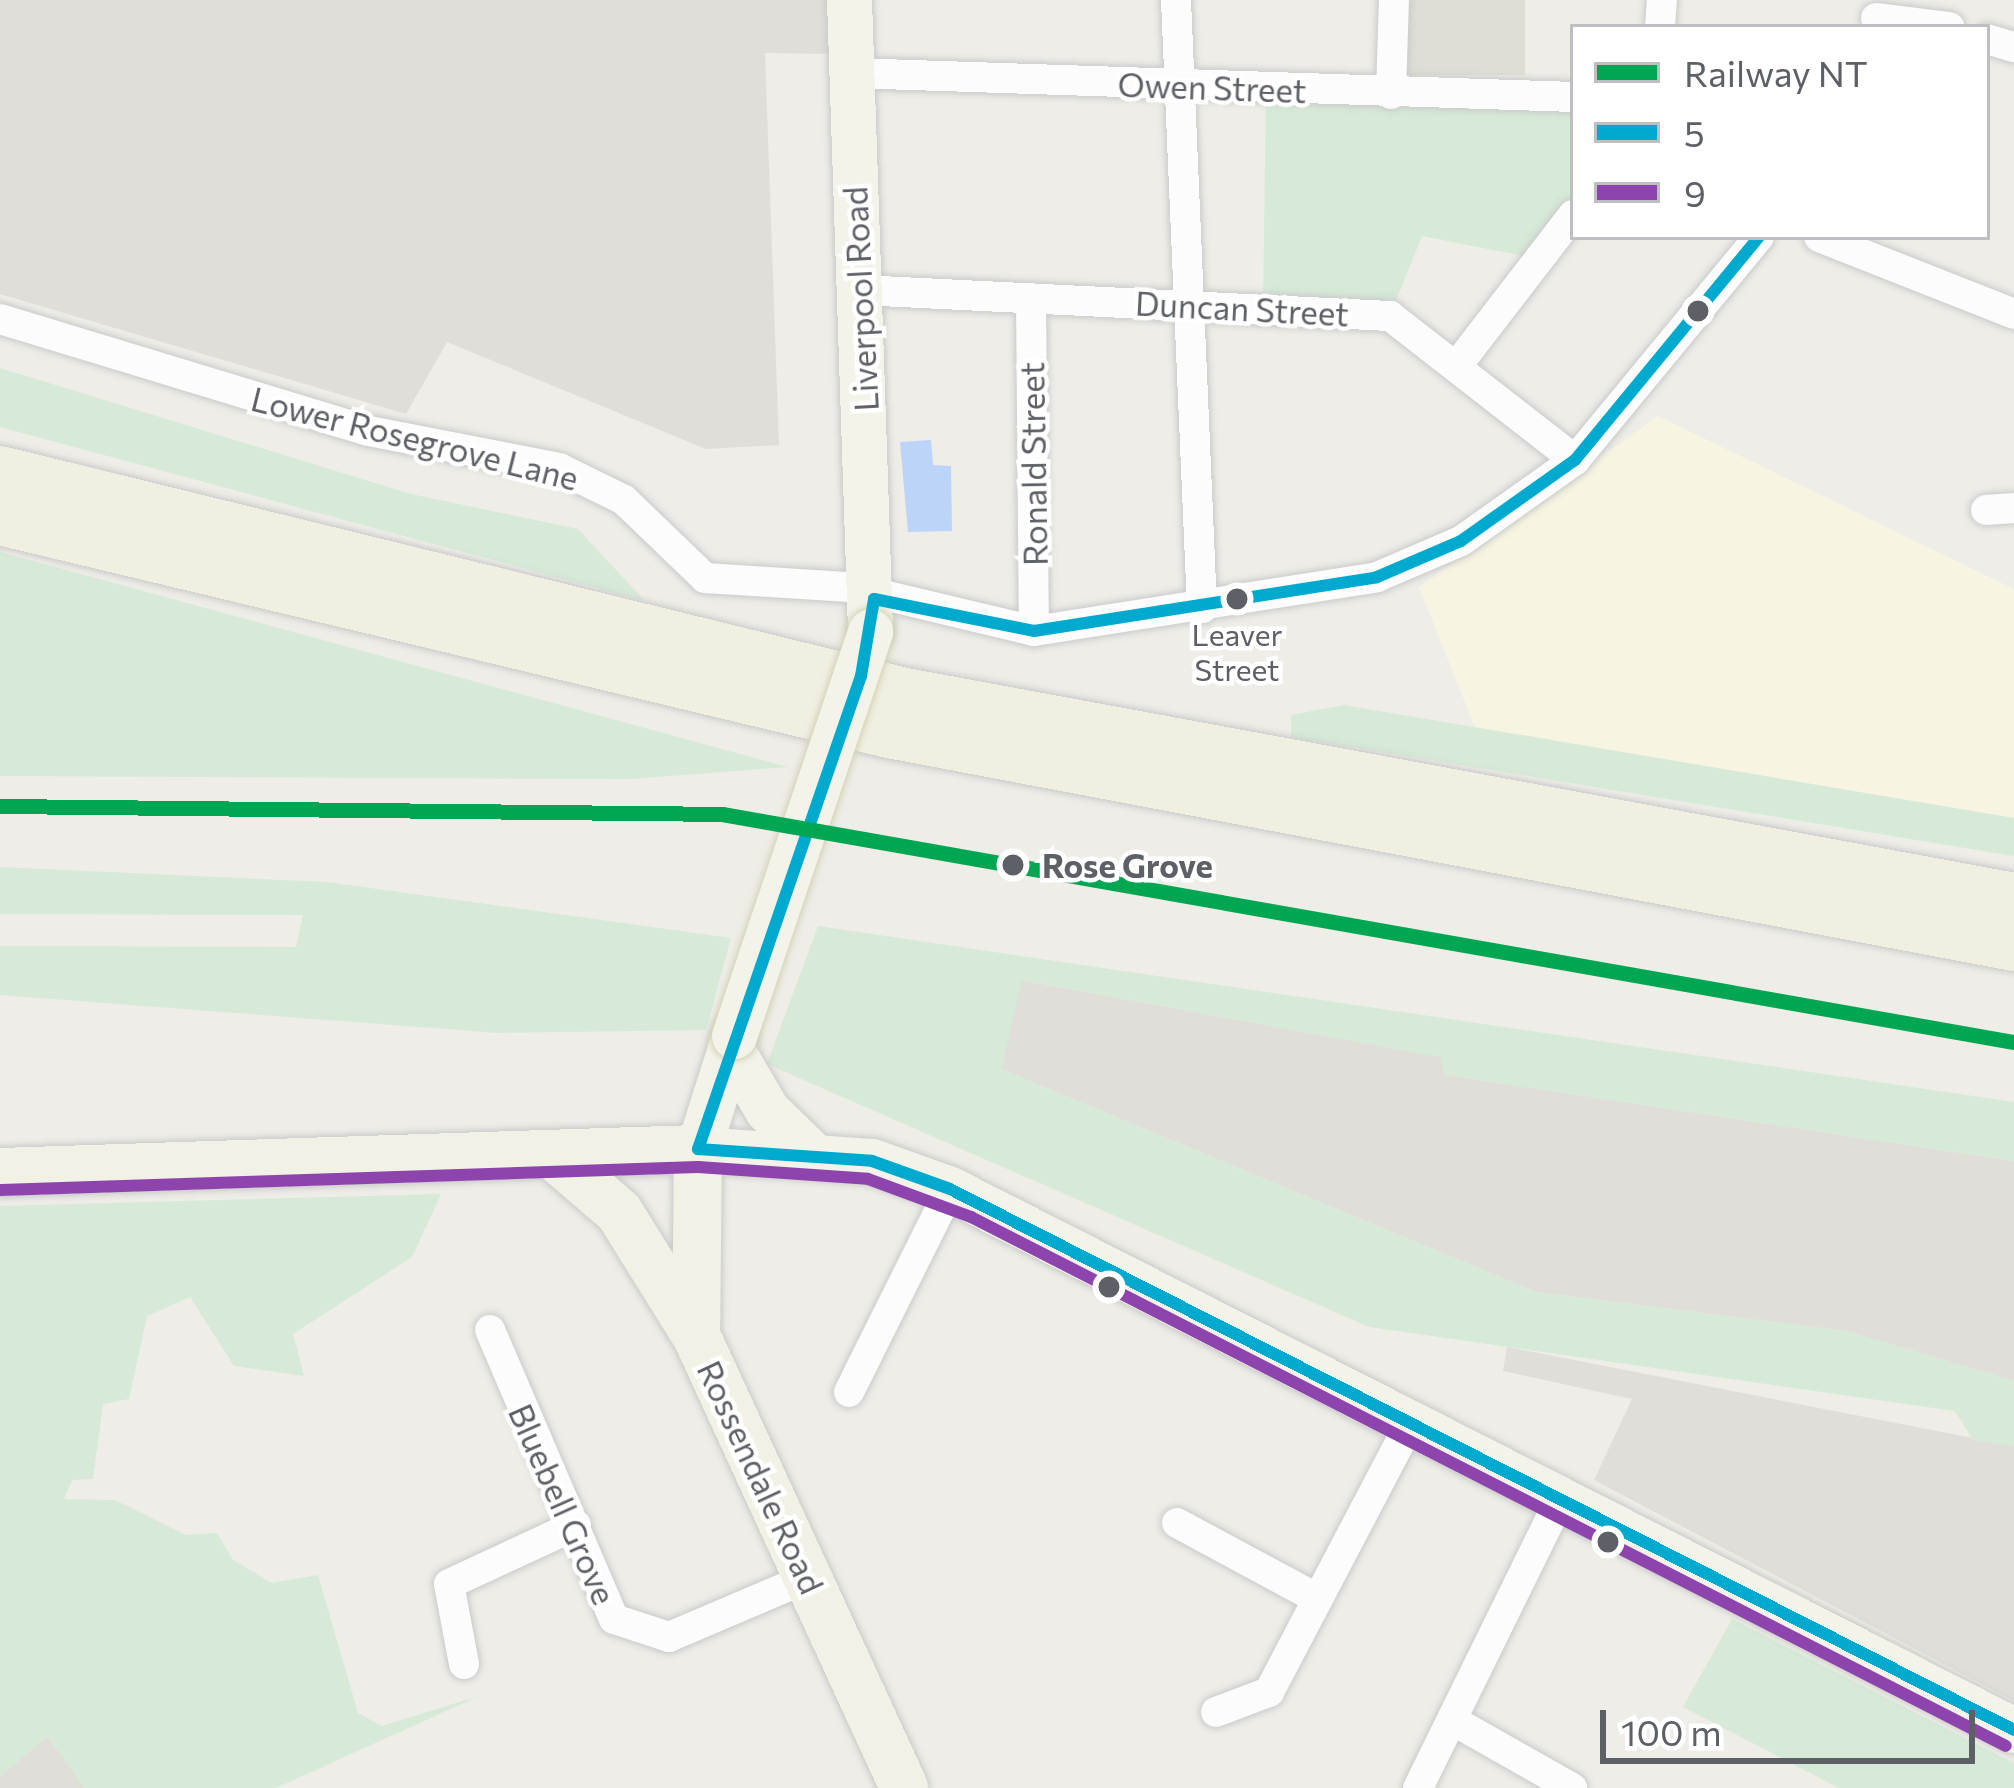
<!DOCTYPE html>
<html>
<head>
<meta charset="utf-8">
<style>
	body { margin:0 }
	#map { position:relative; width:2014px; height:1788px; overflow:hidden; background:#eeede8; font-family:Commissioner,sans-serif }
	div>[style] { position:absolute }
	.commercial>* { inset:0; background:#f7f5e1 }
	.industrial>* { inset:0; background:#dfded9 }
	.education>* { inset:0; background:#deddd6; transform-origin:0 0 }
	.green>* { inset:0; background:#d6ead7 }
	.water>* { inset:0; background:#bcd4f8 }
	.roads { filter:drop-shadow(0 0 3px #cacbca) drop-shadow(0 0 3px #cacbca) }
	.minor>* { height:30px; margin:-15px; padding:0 15px; transform-origin:15px; border-radius:15px; background:#fcfcfc }
	.primary>* { height:45px; margin:-22.5px; padding:0 22.5px; transform-origin:22.5px; border-radius:22.5px; background:#f3f3e9 }
	.trunk>* { height:48px; margin:-24px; padding:0 24px; transform-origin:24px; border-radius:24px; background:#f2f1e6 }
	.motorway>* { height:54px; margin:-27px; padding:0 27px; transform-origin:27px; border-radius:27px; background:#f0efe2 }
	.bridges { filter:drop-shadow(0 0 3px #d6d2b6) drop-shadow(0 0 3px #d6d2b6) }
	.primary-bridge>* { height:45px; margin:-22.5px; padding:0 22.5px; transform-origin:22.5px; border-radius:22.5px; background:#f3f3e9 }
	.bus-1>* { height:12px; margin:-6px; padding:0 6px; transform-origin:6px; border-radius:6px; background:#00a9ce }
	.bus-2>* { height:12px; margin:-6px; padding:0 6px; transform-origin:6px; border-radius:6px; background:#8e44ad }
	.rail-1>* { height:15px; margin:-7.5px; padding:0 7.5px; transform-origin:7.5px; border-radius:7.5px; background:#00a651 }
	.dots>* { width:33px; height:33px; translate:-50% -50%; box-sizing:border-box; border:6px solid #fff; border-radius:50% }
	span { translate:-50% -50%; white-space:nowrap; text-align:center; line-height:1.15; -webkit-text-stroke:9px #fff; paint-order:stroke }
	.bus-label { font-size:30px; color:#5d6066 }
	.street-label { font-size:33px; color:#5d6066 }
	.stop-label { font-size:33px; color:#5d6066; font-weight:700 }
	.left { translate:0 -50%; text-align:left }
	.legend { position:absolute; left:1570px; top:24px; width:420px; height:216px; box-sizing:border-box; background:#fff; border:3px solid #bebfc2; margin:0; padding:15px 21px; list-style:none; font-size:36px; color:#5d6066 }
	.legend li { display:flex; align-items:center; gap:24px; height:60px }
	.legend b { width:60px; border:3px solid #bebfc2 }
	.scale { position:absolute; left:1600px; top:1710px; width:375px; height:54px; box-sizing:border-box; border:6px solid #5d6066; border-top:0; padding-left:15px; font-size:36px; line-height:42px; white-space:nowrap; color:#5d6066; -webkit-text-stroke:9px #fff; paint-order:stroke }
</style>
</head>
<body>
<div id="map">
	<div class="commercial">
		<i style="clip-path:polygon(1658px 416px,2014px 589px,2014px 818px,1476px 730px,1419px 587px)"></i>
	</div>
	<div class="industrial">
		<i style="clip-path:polygon(0 0,834px 0,836px 54px,765px 53px,779px 445px,706px 449px,447px 342px,406px 414px,0 294px)"></i>
		<i style="clip-path:polygon(1021px 980px,1441px 1057px,1444px 1073px,1479px 1080px,2014px 1161px,2014px 1381px,1846px 1331px,1536px 1292px,1001px 1069px)"></i>
		<i style="clip-path:polygon(1507px 1347px,2014px 1446px,2014px 1701px,1594px 1480px,1632px 1399px,1503px 1371px)"></i>
		<i style="clip-path:polygon(48px 1736px,84px 1788px,0 1788px,0 1776px)"></i>
	</div>
	<div class="education">
		<i style="left:1406px;top:0;width:119px;height:75px"></i>
	</div>
	<div class="green">
		<i style="clip-path:polygon(1266px 89px,1573px 97px,1573px 215px,1539px 259px,1422px 236px,1390px 316px,1263px 309px)"></i>
		<i style="clip-path:polygon(0 368px,411px 494px,578px 529px,645px 601px,0 427px)"></i>
		<i style="clip-path:polygon(0 552px,788px 767px,631px 779px,0 776px)"></i>
		<i style="clip-path:polygon(1344px 705px,2014px 818px,2014px 856px,1291px 737px,1291px 715px)"></i>
		<i style="clip-path:polygon(0 867px,327px 882px,731px 938px,706px 1030px,498px 1033px,0 995px,0 946px,296px 947px,303px 915px,0 914px)"></i>
		<i style="clip-path:polygon(818px 926px,2014px 1102px,2014px 1161px,1479px 1080px,1444px 1073px,1440px 1057px,1022px 980px,1001px 1069px,1536px 1292px,1846px 1331px,2014px 1381px,2014px 1446px,1973px 1440px,1955px 1411px,1369px 1327px,767px 1064px)"></i>
		<i style="clip-path:polygon(441px 1194px,412px 1257px,293px 1334px,304px 1376px,234px 1366px,190px 1297px,147px 1316px,129px 1399px,103px 1404px,93px 1479px,72px 1480px,64px 1499px,115px 1500px,186px 1535px,217px 1533px,233px 1560px,272px 1583px,318px 1575px,358px 1713px,382px 1726px,479px 1696px,276px 1788px,84px 1788px,48px 1736px,0 1776px,0 1206px)"></i>
		<i style="clip-path:polygon(1732px 1619px,2014px 1763px,2014px 1788px,1839px 1788px,1683px 1707px)"></i>
	</div>
	<div class="water">
		<i style="clip-path:polygon(931px 440px,933px 465px,951px 466px,952px 531px,908px 532px,900px 442px)"></i>
	</div>
	<div class="roads">
		<div class="minor">
			<i style="left:1176px;top:0;width:609px;rotate:87.55deg"></i>
			<i style="left:1876px;top:18px;width:74px;rotate:7deg"></i>
			<i style="left:1660px;top:27px;width:27px;rotate:-86deg"></i>
			<i style="left:1987px;top:39px;width:28px;rotate:17deg"></i>
			<i style="left:851px;top:73px;width:722px;rotate:1.9deg"></i>
			<i style="left:1391px;top:94px;width:94px;rotate:-88.2deg"></i>
			<i style="left:1819px;top:237px;width:210px;rotate:21.5deg"></i>
			<i style="left:860px;top:290px;width:531px;rotate:2.81deg"></i>
			<i style="left:1390px;top:316px;width:234px;rotate:37.9deg"></i>
			<i style="left:1031px;top:298px;width:333px;rotate:89.5deg"></i>
			<i style="left:0;top:319px;width:386px;rotate:16.9deg"></i>
			<i style="left:369px;top:431px;width:194px;rotate:11deg"></i>
			<i style="left:559px;top:468px;width:72px;rotate:26.2deg"></i>
			<i style="left:624px;top:500px;width:112px;rotate:43.9deg"></i>
			<i style="left:705px;top:578px;width:145px;rotate:3.6deg"></i>
			<i style="left:850px;top:587px;width:189px;rotate:13.4deg"></i>
			<i style="left:1034px;top:631px;width:347px;rotate:-8.9deg"></i>
			<i style="left:1377px;top:577px;width:91px;rotate:-23.2deg"></i>
			<i style="left:1461px;top:541px;width:140px;rotate:-35.4deg"></i>
			<i style="left:1575px;top:460px;width:289px;rotate:-50.5deg"></i>
			<i style="left:1459px;top:363px;width:187px;rotate:-52.4deg"></i>
			<i style="left:1986px;top:510px;width:28px;rotate:-4deg"></i>
			<i style="left:490px;top:1330px;width:314px;rotate:66.8deg"></i>
			<i style="left:614px;top:1619px;width:58px;rotate:18.1deg"></i>
			<i style="left:669px;top:1637px;width:148px;rotate:-23.1deg"></i>
			<i style="left:849px;top:1392px;width:227px;rotate:-63.5deg"></i>
			<i style="left:1177px;top:1523px;width:160px;rotate:28.3deg"></i>
			<i style="left:464px;top:1664px;width:81px;rotate:-100.6deg"></i>
			<i style="left:449px;top:1584px;width:140px;rotate:-24.9deg"></i>
			<i style="left:1216px;top:1712px;width:57px;rotate:-20.7deg"></i>
			<i style="left:1269px;top:1692px;width:303px;rotate:-62.3deg"></i>
			<i style="left:1452px;top:1720px;width:138px;rotate:29.5deg"></i>
			<i style="left:1418px;top:1788px;width:319px;rotate:-63.8deg"></i>
		</div>
		<div class="primary">
			<i style="left:849px;top:0;width:631px;rotate:88.09deg"></i>
			<i style="left:734px;top:1036px;width:119px;rotate:107.7deg"></i>
			<i style="left:698px;top:1149px;width:174px;rotate:3.9deg"></i>
			<i style="left:872px;top:1161px;width:83px;rotate:19.7deg"></i>
			<i style="left:950px;top:1189px;width:1194px;rotate:26.95deg"></i>
			<i style="left:730px;top:1047px;width:73px;rotate:59.6deg"></i>
			<i style="left:767px;top:1110px;width:60px;rotate:44.3deg"></i>
		</div>
		<div class="trunk">
			<i style="left:555px;top:1157px;width:84px;rotate:40.7deg"></i>
			<i style="left:619px;top:1212px;width:140px;rotate:58.1deg"></i>
			<i style="left:0;top:1172px;width:698px;rotate:-1.89deg"></i>
			<i style="left:698px;top:1149px;width:186px;rotate:90.6deg"></i>
			<i style="left:696px;top:1335px;width:498px;rotate:65.3deg"></i>
		</div>
		<div class="motorway">
			<i style="left:0;top:473px;width:932px;rotate:13.78deg"></i>
			<i style="left:905px;top:695px;width:1128px;rotate:10.47deg"></i>
			<i style="left:0;top:518px;width:914px;rotate:13.47deg"></i>
			<i style="left:889px;top:731px;width:1145px;rotate:10.72deg"></i>
		</div>
	</div>
	<div class="bridges">
		<div class="primary-bridge">
			<i style="left:734px;top:1036px;width:427px;rotate:-71.4deg"></i>
		</div>
	</div>
	<div class="bus-1">
		<i style="left:874px;top:599px;width:163px;rotate:11.3deg"></i>
		<i style="left:1034px;top:631px;width:347px;rotate:-8.9deg"></i>
		<i style="left:1377px;top:577px;width:91px;rotate:-23.2deg"></i>
		<i style="left:1461px;top:541px;width:140px;rotate:-35.4deg"></i>
		<i style="left:1575px;top:460px;width:289px;rotate:-50.5deg"></i>
		<i style="left:698px;top:1149px;width:174px;rotate:3.9deg"></i>
		<i style="left:872px;top:1161px;width:83px;rotate:19.7deg"></i>
		<i style="left:950px;top:1189px;width:1194px;rotate:26.95deg"></i>
		<i style="left:698px;top:1149px;width:500px;rotate:-70.99deg"></i>
		<i style="left:861px;top:676px;width:78px;rotate:-80.4deg"></i>
	</div>
	<div class="bus-2">
		<i style="left:1px;top:1190px;width:697px;rotate:-1.89deg"></i>
		<i style="left:698px;top:1167px;width:170px;rotate:4deg"></i>
		<i style="left:868px;top:1179px;width:110px;rotate:20.3deg"></i>
		<i style="left:971px;top:1217px;width:1162px;rotate:27.07deg"></i>
	</div>
	<div class="rail-1">
		<i style="left:0;top:806px;width:722px;rotate:0.63deg"></i>
		<i style="left:722px;top:814px;width:1312px;rotate:10.01deg"></i>
	</div>
	<div class="dots">
		<i style="left:1698px;top:311px;background:#5d6066"></i>
		<i style="left:1237px;top:599px;background:#5d6066"></i>
		<i style="left:1013px;top:865px;background:#5d6066"></i>
		<i style="left:1109px;top:1287px;background:#5d6066"></i>
		<i style="left:1608px;top:1542px;background:#5d6066"></i>
	</div>
	<div class="bus-label">
		<span style="left:1237px;top:651px">Leaver<br>Street</span>
	</div>
	<div class="street-label">
		<span style="left:1212px;top:87px;rotate:2deg">Owen Street</span>
		<span style="left:860px;top:299px;rotate:-93deg">Liverpool Road</span>
		<span style="left:1242px;top:308px;rotate:3deg">Duncan Street</span>
		<span style="left:415px;top:438px;rotate:14deg">Lower Rosegrove Lane</span>
		<span style="left:1033px;top:464px;rotate:-91deg">Ronald Street</span>
		<span style="left:761px;top:1477px;rotate:65deg">Rossendale Road</span>
		<span style="left:563px;top:1504px;rotate:66deg">Bluebell Grove</span>
	</div>
	<div class="stop-label">
		<span class="left" style="left:1042px;top:865px">Rose Grove</span>
	</div>
	<ul class="legend">
	<li><b style="height:15px;background:#00a651"></b>Railway NT</li>
	<li><b style="height:15px;background:#00a9ce"></b>5</li>
	<li><b style="height:15px;background:#8e44ad"></b>9</li>
	</ul>
	<div class="scale">100 m</div>
</div>
</body>
</html>
